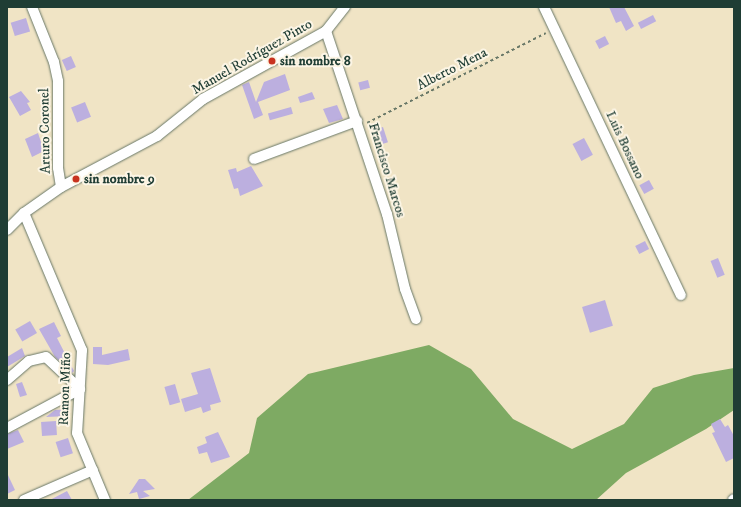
<!DOCTYPE html>
<html>
<head>
<meta charset="utf-8">
<style>
	body { margin:0 }
	#map { position:relative; width:741px; height:507px; overflow:hidden; background:#f0e4c5; font-family:"IM FELL DW Pica",serif }
	div>[style] { position:absolute }
	.forest>* { inset:0; background:#7eaa63 }
	.building>* { inset:0; background:#bcafdf; transform-origin:0 0 }
	.path>* { height:1.5px; margin-top:-0.75px; transform-origin:0; background:repeating-linear-gradient(90deg,#687767 0 3px,transparent 0 6px) }
	.roads { filter:drop-shadow(0 0 1px #687767) drop-shadow(0 0 1px #687767) }
	.minor>* { height:10px; margin:-5px; padding:0 5px; transform-origin:5px; border-radius:5px; background:#fff }
	.dots>* { width:11px; height:11px; translate:-50% -50%; box-sizing:border-box; border:2px solid #fcf5e5; border-radius:50% }
	span { translate:-50% -50%; white-space:nowrap; text-align:center; line-height:1.15; -webkit-text-stroke:4px #fcf5e5; paint-order:stroke }
	.street-label { font-size:14px; color:#1f3d34 }
	.poi-label { font-size:14px; color:#1f3d34; font-weight:700 }
	.left { translate:0 -50%; text-align:left }
	.frame { position:absolute; inset:0; border:8px solid #1f3d34; pointer-events:none }
</style>
</head>
<body>
<div id="map">
	<div class="forest">
		<i style="clip-path:polygon(429px 345px,471px 369px,513px 419px,572px 449px,624px 424px,653px 388px,694px 375px,734px 368px,734px 410px,706px 429px,626px 473px,596px 500px,188px 500px,249px 453px,257px 418px,308px 374px)"></i>
	</div>
	<div class="building">
		<i style="clip-path:polygon(609px 7px,624px 7px,634px 26px,626px 31px,621px 21px,616px 23px)"></i>
		<i style="left:653px;top:15px;width:7px;height:17px;rotate:63deg"></i>
		<i style="left:26px;top:18px;width:14px;height:16px;rotate:73deg"></i>
		<i style="left:605px;top:36px;width:9px;height:11px;rotate:63deg"></i>
		<i style="left:71px;top:56px;width:12px;height:10px;rotate:66deg"></i>
		<i style="clip-path:polygon(285px 74px,290px 90px,258px 102px,263px 115px,254px 119px,242px 85px,249px 82px,256px 102px,264px 82px)"></i>
		<i style="left:368px;top:80px;width:8px;height:10px;rotate:76deg"></i>
		<i style="clip-path:polygon(21px 91px,30px 102px,27px 103px,31px 110px,20px 116px,9px 97px)"></i>
		<i style="clip-path:polygon(312px 92px,315px 99px,300px 103px,298px 97px)"></i>
		<i style="left:85px;top:102px;width:16px;height:15px;rotate:68deg"></i>
		<i style="clip-path:polygon(337px 105px,343px 119px,329px 123px,323px 109px)"></i>
		<i style="left:291px;top:107px;width:7px;height:24px;rotate:74deg"></i>
		<i style="left:383px;top:127px;width:16px;height:13px;rotate:72deg"></i>
		<i style="clip-path:polygon(38px 133px,44px 151px,32px 157px,25px 139px)"></i>
		<i style="left:584px;top:138px;width:19px;height:13px;rotate:62deg"></i>
		<i style="clip-path:polygon(251px 166px,263px 186px,240px 196px,238px 188px,234px 189px,228px 170px,236px 168px,237px 172px)"></i>
		<i style="left:649px;top:180px;width:10px;height:11px;rotate:61deg"></i>
		<i style="left:645px;top:241px;width:9px;height:11px;rotate:63deg"></i>
		<i style="left:718px;top:258px;width:18px;height:8px;rotate:68deg"></i>
		<i style="left:605px;top:300px;width:27px;height:24px;rotate:73deg"></i>
		<i style="left:30px;top:321px;width:14px;height:17px;rotate:60deg"></i>
		<i style="clip-path:polygon(54px 322px,61px 336px,57px 338px,74px 371px,72px 373px,55px 357px,39px 329px)"></i>
		<i style="clip-path:polygon(93px 347px,102px 347px,102px 355px,128px 349px,130px 360px,108px 365px,93px 364px)"></i>
		<i style="clip-path:polygon(22px 348px,25px 356px,7px 367px,7px 357px)"></i>
		<i style="clip-path:polygon(210px 368px,221px 402px,210px 405px,211px 410px,203px 413px,201px 407px,185px 412px,181px 399px,198px 394px,191px 373px)"></i>
		<i style="clip-path:polygon(22px 382px,27px 395px,20px 397px,16px 384px)"></i>
		<i style="left:175px;top:384px;width:19px;height:11px;rotate:74deg"></i>
		<i style="clip-path:polygon(69px 409px,69px 416px,46px 417px,55px 410px)"></i>
		<i style="clip-path:polygon(720px 419px,725px 427px,728px 425px,734px 436px,734px 458px,726px 462px,712px 433px,715px 432px,711px 424px)"></i>
		<i style="left:56px;top:421px;width:14px;height:15px;rotate:86deg"></i>
		<i style="clip-path:polygon(18px 430px,24px 442px,7px 449px,7px 434px)"></i>
		<i style="clip-path:polygon(218px 432px,230px 457px,211px 463px,207px 452px,199px 454px,197px 447px,207px 443px,205px 437px)"></i>
		<i style="left:68px;top:438px;width:16px;height:13px;rotate:72deg"></i>
		<i style="clip-path:polygon(7px 473px,15px 490px,7px 494px)"></i>
		<i style="clip-path:polygon(139px 479px,145px 479px,155px 489px,143px 491px,150px 496px,139px 499px,137px 492px,129px 494px)"></i>
		<i style="clip-path:polygon(67px 491px,72px 500px,50px 500px)"></i>
	</div>
	<div class="path">
		<i style="left:367px;top:123px;width:200px;rotate:-26.7deg"></i>
	</div>
	<div class="roads">
		<div class="minor">
			<i style="left:32px;top:7px;width:59px;rotate:68.2deg"></i>
			<i style="left:54px;top:62px;width:19px;rotate:78deg"></i>
			<i style="left:58px;top:81px;width:87px;rotate:90deg"></i>
			<i style="left:58px;top:168px;width:19px;rotate:81deg"></i>
			<i style="left:544px;top:7px;width:319px;rotate:64.6deg"></i>
			<i style="left:326px;top:31px;width:193px;rotate:71.6deg"></i>
			<i style="left:387px;top:214px;width:77px;rotate:76.5deg"></i>
			<i style="left:405px;top:289px;width:32px;rotate:70deg"></i>
			<i style="left:254px;top:159px;width:110px;rotate:-20.3deg"></i>
			<i style="left:24px;top:213px;width:149px;rotate:67.1deg"></i>
			<i style="left:82px;top:350px;width:83px;rotate:93.4deg"></i>
			<i style="left:77px;top:433px;width:73px;rotate:67.3deg"></i>
			<i style="left:7px;top:230px;width:24px;rotate:-45deg"></i>
			<i style="left:24px;top:213px;width:45px;rotate:-35.1deg"></i>
			<i style="left:61px;top:187px;width:109px;rotate:-28deg"></i>
			<i style="left:157px;top:136px;width:59px;rotate:-38.8deg"></i>
			<i style="left:203px;top:99px;width:141px;rotate:-28.9deg"></i>
			<i style="left:326px;top:31px;width:31px;rotate:-52deg"></i>
			<i style="left:7px;top:380px;width:29px;rotate:-41deg"></i>
			<i style="left:29px;top:361px;width:17px;rotate:-13deg"></i>
			<i style="left:46px;top:357px;width:47px;rotate:43.3deg"></i>
			<i style="left:80px;top:389px;width:83px;rotate:151.9deg"></i>
			<i style="left:24px;top:500px;width:75px;rotate:-23.5deg"></i>
			<i style="left:733px;top:500px;width:1px;rotate:-45deg"></i>
		</div>
	</div>
	<div class="dots">
		<i style="left:272px;top:61px;background:#c8321e"></i>
		<i style="left:76px;top:179px;background:#c8321e"></i>
	</div>
	<div class="street-label">
		<span style="left:252px;top:57px;rotate:-30deg">Manuel Rodríguez Pinto</span>
		<span style="left:452px;top:69px;rotate:-27deg">Alberto Mena</span>
		<span style="left:45px;top:131px;rotate:-91deg">Arturo Coronel</span>
		<span style="left:625px;top:145px;rotate:65deg">Luis Bossano</span>
		<span style="left:387px;top:170px;rotate:73deg">Francisco Marcos</span>
		<span style="left:65px;top:389px;rotate:-88deg">Ramon Miño</span>
	</div>
	<div class="poi-label">
		<span class="left" style="left:280px;top:61px">sin nombre 8</span>
		<span class="left" style="left:84px;top:179px">sin nombre 9</span>
	</div>
	<div class="frame"></div>
</div>
</body>
</html>
